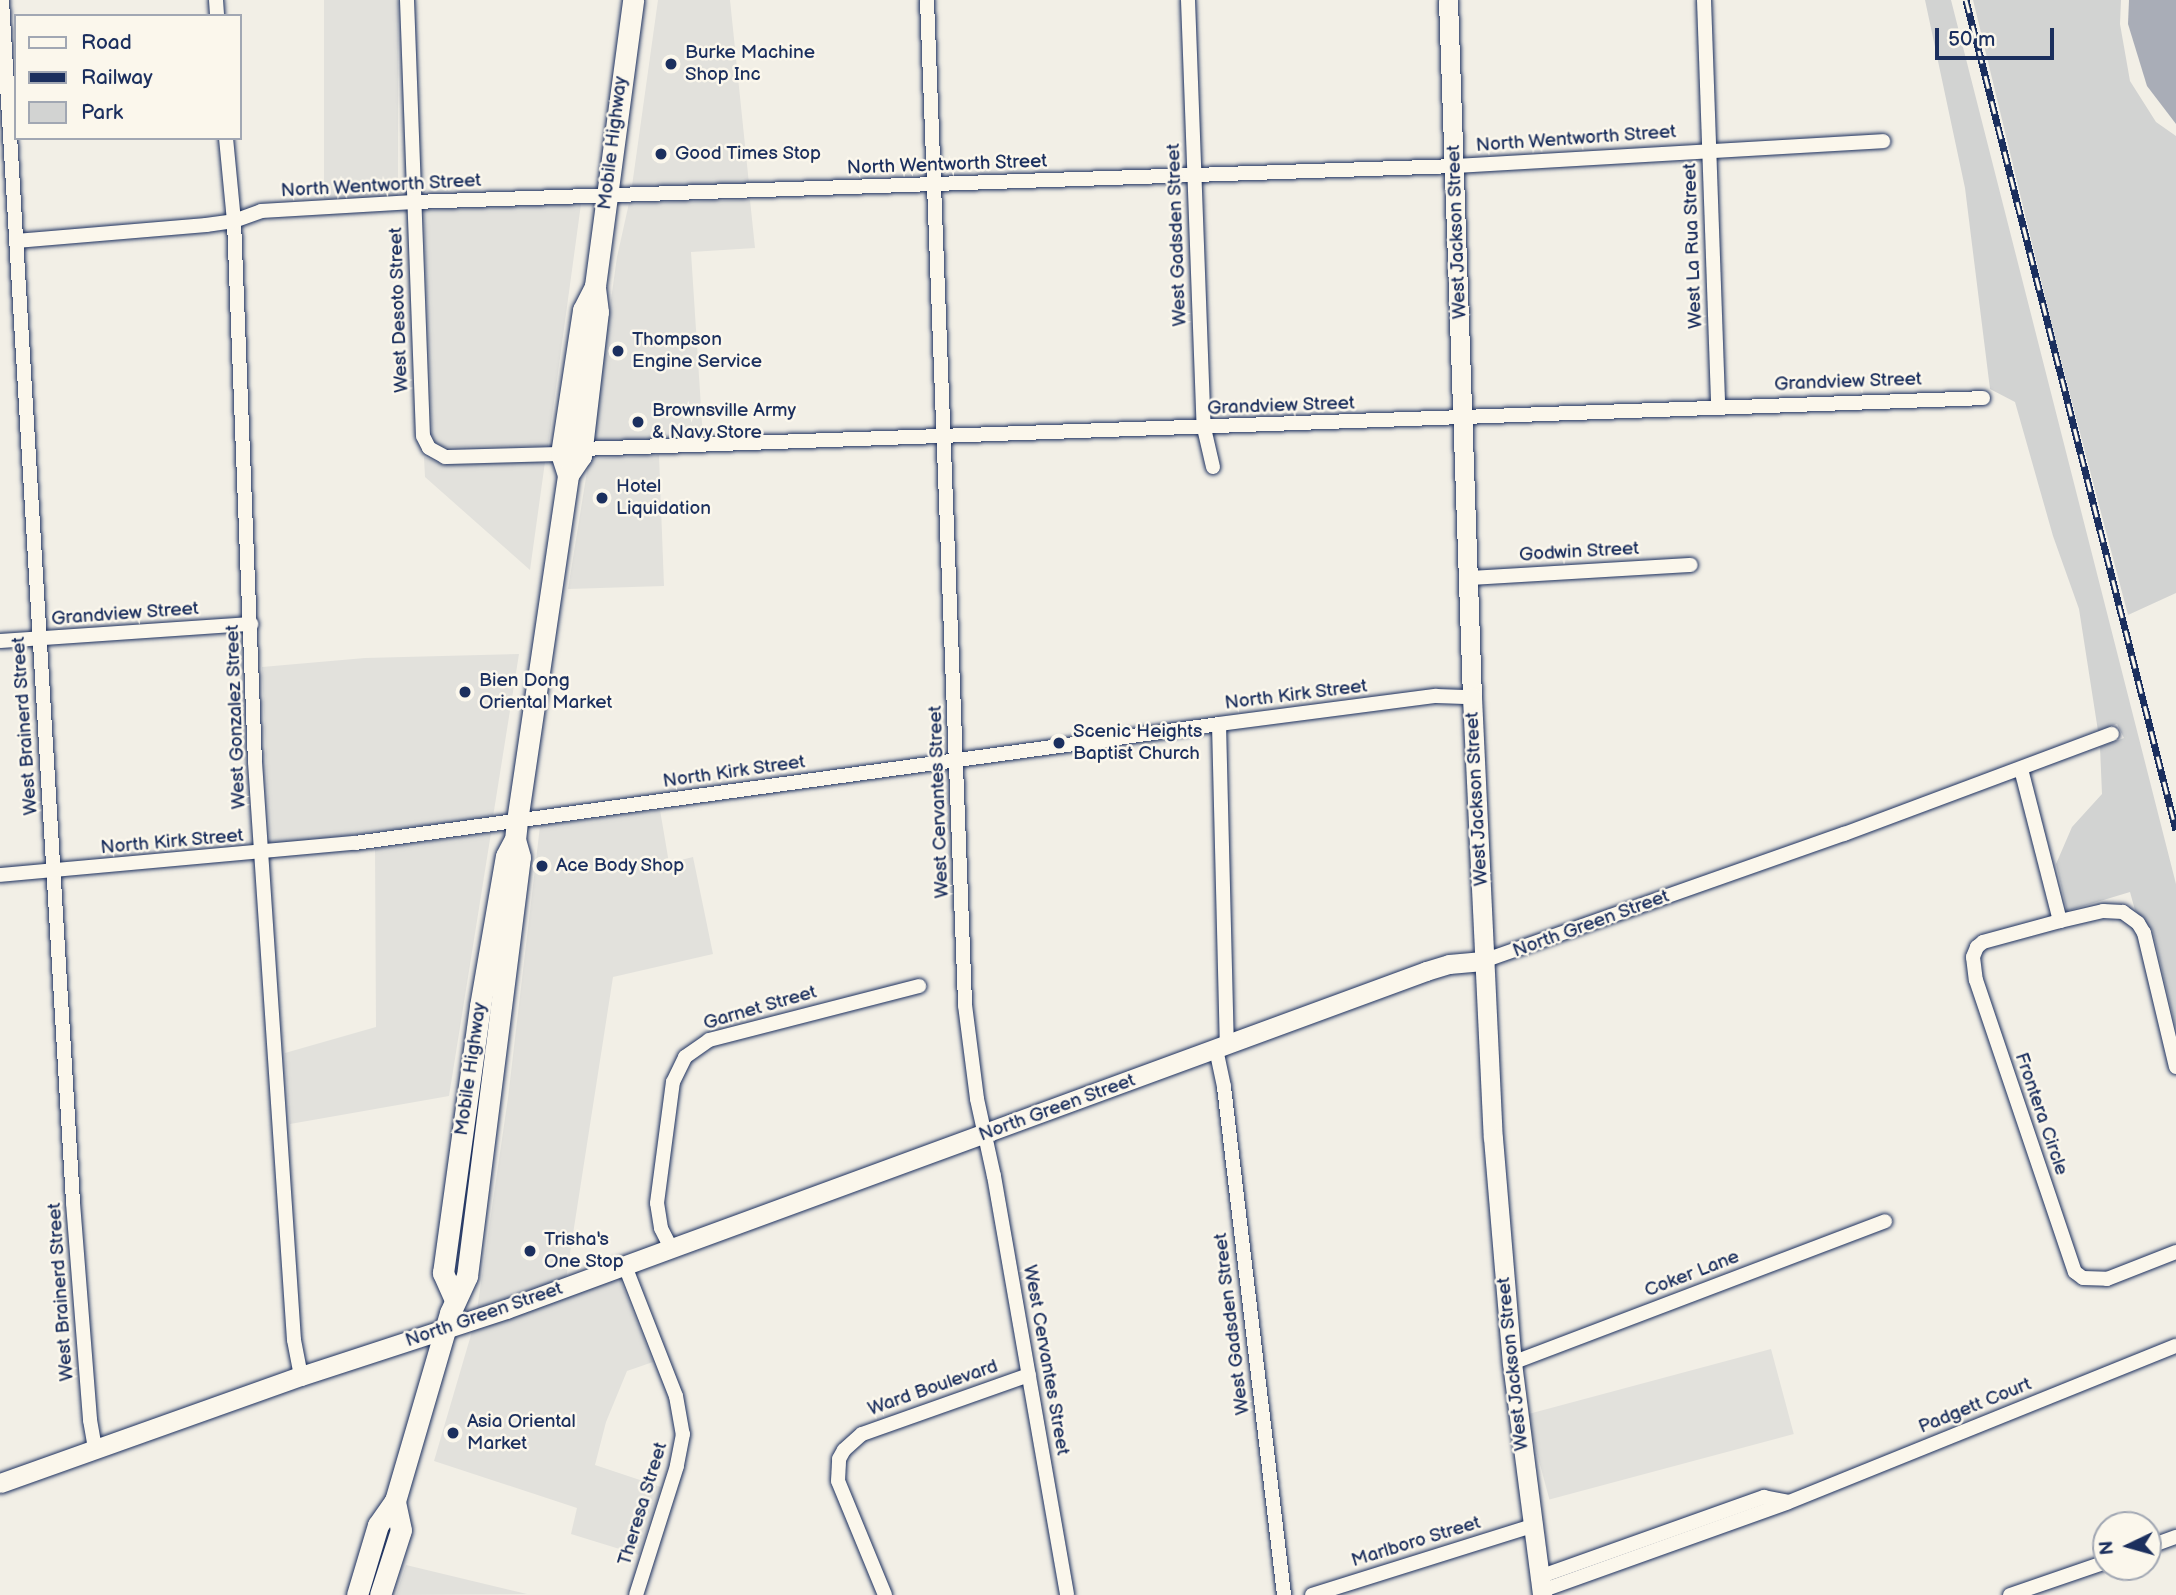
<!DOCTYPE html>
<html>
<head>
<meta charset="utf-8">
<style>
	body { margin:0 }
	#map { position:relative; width:2176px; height:1595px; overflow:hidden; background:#f2efe6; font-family:"Balsamiq Sans",sans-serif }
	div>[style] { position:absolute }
	.built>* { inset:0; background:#e2e1dc; transform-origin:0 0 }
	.green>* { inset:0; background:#d2d3d2 }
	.water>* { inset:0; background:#a9adb7 }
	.roads { filter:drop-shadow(0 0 2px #1b2f5e) drop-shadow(0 0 2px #1b2f5e) }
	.street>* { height:14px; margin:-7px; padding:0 7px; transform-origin:7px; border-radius:7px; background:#fbf7ec }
	.secondary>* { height:19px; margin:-9.5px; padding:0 9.5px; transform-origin:9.5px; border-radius:9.5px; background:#fbf7ec }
	.primary>* { height:21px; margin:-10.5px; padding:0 10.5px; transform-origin:10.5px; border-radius:10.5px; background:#fbf7ec }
	.rail>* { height:7px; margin-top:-3.5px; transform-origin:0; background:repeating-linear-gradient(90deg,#fbf7ec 0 13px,#1b2f5e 0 26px); box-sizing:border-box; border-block:2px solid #1b2f5e }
	.dots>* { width:19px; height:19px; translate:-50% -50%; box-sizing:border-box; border:4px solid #fbf7ec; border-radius:50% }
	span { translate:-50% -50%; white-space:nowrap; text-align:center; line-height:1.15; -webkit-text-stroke:5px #fbf7ec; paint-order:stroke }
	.poi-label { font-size:19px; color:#1b2f5e }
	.left { translate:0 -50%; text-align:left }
	.street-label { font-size:19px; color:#1b2f5e }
	.legend { position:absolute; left:14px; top:14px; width:228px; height:126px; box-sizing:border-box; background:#fbf7ec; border:2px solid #a1a7b3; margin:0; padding:9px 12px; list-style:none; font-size:21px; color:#1b2f5e }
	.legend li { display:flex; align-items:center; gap:14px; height:35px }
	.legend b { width:35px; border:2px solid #a1a7b3 }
	.north { position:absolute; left:2092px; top:1511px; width:70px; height:70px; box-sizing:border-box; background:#fbf7ec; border:2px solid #a1a7b3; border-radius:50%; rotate:265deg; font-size:19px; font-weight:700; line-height:28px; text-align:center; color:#1b2f5e }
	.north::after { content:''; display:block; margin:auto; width:24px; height:32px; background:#1b2f5e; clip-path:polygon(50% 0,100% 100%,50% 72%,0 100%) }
	.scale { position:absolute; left:1935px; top:28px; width:119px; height:32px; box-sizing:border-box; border:4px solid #1b2f5e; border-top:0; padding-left:9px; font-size:21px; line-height:24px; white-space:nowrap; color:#1b2f5e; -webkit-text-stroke:5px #fbf7ec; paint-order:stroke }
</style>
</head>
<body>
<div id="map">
	<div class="built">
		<i style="left:324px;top:0;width:74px;height:199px"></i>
		<i style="clip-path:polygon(658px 0,730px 0,749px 184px,632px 186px)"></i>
		<i style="clip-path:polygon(750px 200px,755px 248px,691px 252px,703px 438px,591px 442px,617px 257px,629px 203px)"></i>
		<i style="clip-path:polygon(581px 204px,548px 446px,443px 447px,435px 442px,432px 434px,424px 210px)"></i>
		<i style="clip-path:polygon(659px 455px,664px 586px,568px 589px,589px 459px)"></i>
		<i style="clip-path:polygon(424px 457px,445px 465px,545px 462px,530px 570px,425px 477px)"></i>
		<i style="clip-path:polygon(519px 654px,493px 817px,270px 845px,262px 667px,365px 658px)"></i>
		<i style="clip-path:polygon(660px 810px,669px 863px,693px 857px,713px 954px,613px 977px,566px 1279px,477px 1310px,508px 1098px,540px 826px)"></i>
		<i style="clip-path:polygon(491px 833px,449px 1096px,290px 1124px,285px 1053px,376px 1027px,375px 849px)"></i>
		<i style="clip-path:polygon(619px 1277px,653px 1362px,627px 1371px,606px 1422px,595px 1465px,661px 1487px,639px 1555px,571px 1534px,577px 1508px,434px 1461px,473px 1328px)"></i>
		<i style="left:1771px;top:1349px;width:88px;height:253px;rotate:75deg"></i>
		<i style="clip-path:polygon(406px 1565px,527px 1594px,396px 1595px)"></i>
	</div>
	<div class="green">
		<i style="clip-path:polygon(1925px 0,1951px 0,2176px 884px,2176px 1029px,2153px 931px,2135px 910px,2130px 892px,2067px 911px,2056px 864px,2072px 827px,2102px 794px,2100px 747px,2124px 738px,2117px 724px,2098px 731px,2079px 609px,2053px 536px,2015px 402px,1990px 389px,1965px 188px)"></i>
		<i style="clip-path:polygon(1973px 0,2121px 0,2120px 24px,2130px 81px,2156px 122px,2176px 136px,2176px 593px,2128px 615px,2054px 334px)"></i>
	</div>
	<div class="water">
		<i style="clip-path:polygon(2129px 0,2176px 0,2176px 124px,2147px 86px,2128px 24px)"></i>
	</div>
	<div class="roads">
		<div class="street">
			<i style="left:2px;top:0;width:1205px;rotate:86.62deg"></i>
			<i style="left:73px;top:1203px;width:218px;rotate:85.5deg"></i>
			<i style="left:90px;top:1420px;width:28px;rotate:80deg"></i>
			<i style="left:216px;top:0;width:16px;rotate:86deg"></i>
			<i style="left:407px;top:0;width:436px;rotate:87.9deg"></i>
			<i style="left:423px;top:436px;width:13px;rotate:63deg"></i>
			<i style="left:429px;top:448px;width:18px;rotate:29deg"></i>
			<i style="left:445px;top:457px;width:116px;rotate:-1.5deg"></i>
			<i style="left:927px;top:0;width:1006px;rotate:87.83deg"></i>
			<i style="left:965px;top:1005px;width:95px;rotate:82.7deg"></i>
			<i style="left:977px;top:1099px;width:79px;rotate:77.6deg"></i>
			<i style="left:994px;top:1176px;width:425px;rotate:80.1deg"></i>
			<i style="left:1188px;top:0;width:428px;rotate:87.9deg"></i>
			<i style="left:1204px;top:428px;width:40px;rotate:77deg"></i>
			<i style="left:1704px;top:0;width:406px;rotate:88deg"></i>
			<i style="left:226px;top:138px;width:83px;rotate:84.5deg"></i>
			<i style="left:234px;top:221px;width:541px;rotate:87.78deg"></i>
			<i style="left:255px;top:762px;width:579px;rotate:86.14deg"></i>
			<i style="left:294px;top:1340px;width:37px;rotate:79deg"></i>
			<i style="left:16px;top:241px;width:191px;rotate:-4.8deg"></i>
			<i style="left:206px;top:225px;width:28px;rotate:-8deg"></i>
			<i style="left:234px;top:221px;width:29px;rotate:-20deg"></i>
			<i style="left:261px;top:211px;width:153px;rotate:-3.4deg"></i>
			<i style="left:414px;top:202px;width:1041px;rotate:-1.98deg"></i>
			<i style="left:1454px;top:166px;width:430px;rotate:-3.3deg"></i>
			<i style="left:582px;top:449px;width:1402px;rotate:-2.08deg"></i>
			<i style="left:1469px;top:578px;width:222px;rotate:-3.4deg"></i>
			<i style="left:0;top:641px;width:252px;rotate:-3.9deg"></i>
			<i style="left:1219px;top:724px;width:320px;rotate:88.6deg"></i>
			<i style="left:2021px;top:769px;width:157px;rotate:75.6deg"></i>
			<i style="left:0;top:875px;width:356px;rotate:-5.2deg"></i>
			<i style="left:355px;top:843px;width:872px;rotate:-7.84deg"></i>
			<i style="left:1219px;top:724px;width:219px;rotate:-7.4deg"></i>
			<i style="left:1436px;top:696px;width:36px;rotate:2deg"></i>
			<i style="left:1483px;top:961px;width:383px;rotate:-19.4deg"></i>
			<i style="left:1844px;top:834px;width:286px;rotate:-20.5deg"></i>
			<i style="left:1216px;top:1049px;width:39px;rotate:78deg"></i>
			<i style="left:1224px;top:1087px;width:512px;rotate:83.26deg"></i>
			<i style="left:2176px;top:1067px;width:138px;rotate:-103.4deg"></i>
			<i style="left:2144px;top:933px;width:12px;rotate:-121deg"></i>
			<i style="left:2138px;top:923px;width:19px;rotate:-144deg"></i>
			<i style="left:2123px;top:912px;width:20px;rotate:-177deg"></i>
			<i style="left:2103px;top:911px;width:44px;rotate:166.9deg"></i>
			<i style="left:2060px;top:921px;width:80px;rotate:164.7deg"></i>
			<i style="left:1983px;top:942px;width:8px;rotate:140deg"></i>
			<i style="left:1977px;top:947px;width:11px;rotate:112deg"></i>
			<i style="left:1973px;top:957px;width:23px;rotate:83deg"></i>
			<i style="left:1976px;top:980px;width:308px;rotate:71.3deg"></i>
			<i style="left:2075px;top:1272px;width:10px;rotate:37deg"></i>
			<i style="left:2083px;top:1278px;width:24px;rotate:2deg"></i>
			<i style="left:2107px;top:1279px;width:74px;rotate:-21.4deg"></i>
			<i style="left:671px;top:1248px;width:22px;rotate:-117deg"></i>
			<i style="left:661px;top:1228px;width:25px;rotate:-99deg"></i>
			<i style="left:657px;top:1203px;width:122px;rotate:-82.5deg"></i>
			<i style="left:673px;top:1082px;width:28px;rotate:-64deg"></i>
			<i style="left:685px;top:1057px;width:29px;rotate:-35deg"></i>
			<i style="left:709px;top:1040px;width:217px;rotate:-14.4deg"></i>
			<i style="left:625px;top:1266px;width:140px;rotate:68.6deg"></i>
			<i style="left:676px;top:1396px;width:39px;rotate:80deg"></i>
			<i style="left:683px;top:1434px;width:33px;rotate:101deg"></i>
			<i style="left:677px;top:1466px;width:135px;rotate:107.6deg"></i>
			<i style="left:1512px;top:1363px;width:399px;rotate:-20.8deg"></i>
			<i style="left:2148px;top:1547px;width:30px;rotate:-20deg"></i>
			<i style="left:1539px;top:1577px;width:239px;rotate:-19.6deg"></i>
			<i style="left:1764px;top:1497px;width:25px;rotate:11deg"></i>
			<i style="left:1789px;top:1502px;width:417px;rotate:-22deg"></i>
			<i style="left:1541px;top:1591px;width:261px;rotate:-19.7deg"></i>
			<i style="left:885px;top:1595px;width:123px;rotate:-112.4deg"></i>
			<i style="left:838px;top:1481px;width:22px;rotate:-87deg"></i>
			<i style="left:839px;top:1459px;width:10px;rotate:-61deg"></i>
			<i style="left:844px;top:1450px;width:24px;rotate:-42deg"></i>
			<i style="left:862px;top:1434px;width:177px;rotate:-19.5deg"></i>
			<i style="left:1312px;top:1595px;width:231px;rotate:-17.4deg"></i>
			<i style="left:2010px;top:1595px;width:102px;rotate:-19deg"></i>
		</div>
		<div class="secondary">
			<i style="left:1448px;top:0;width:697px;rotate:88.03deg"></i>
			<i style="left:1472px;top:697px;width:441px;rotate:87.3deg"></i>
			<i style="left:1493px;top:1138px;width:226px;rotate:85.2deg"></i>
			<i style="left:1512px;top:1363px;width:234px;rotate:82.6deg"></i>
			<i style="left:0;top:1483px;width:319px;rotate:-19.6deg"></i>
			<i style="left:301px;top:1376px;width:216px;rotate:-18.1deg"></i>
			<i style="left:506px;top:1309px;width:980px;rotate:-20.17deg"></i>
			<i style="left:1426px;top:971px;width:24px;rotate:-17deg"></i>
			<i style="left:1449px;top:964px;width:34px;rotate:-5deg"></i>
		</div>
		<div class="primary">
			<i style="left:568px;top:475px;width:22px;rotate:-108deg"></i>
			<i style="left:561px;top:454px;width:146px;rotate:-81.3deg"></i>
			<i style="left:583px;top:310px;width:27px;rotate:-63deg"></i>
			<i style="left:455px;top:1300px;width:30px;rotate:-114deg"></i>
			<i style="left:443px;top:1273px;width:270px;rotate:-82.1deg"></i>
			<i style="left:480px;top:1006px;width:152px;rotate:-80.2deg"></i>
			<i style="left:506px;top:856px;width:17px;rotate:-62deg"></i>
			<i style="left:357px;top:1595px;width:73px;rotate:-73.3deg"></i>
			<i style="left:378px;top:1525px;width:29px;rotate:-55deg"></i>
			<i style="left:395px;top:1501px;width:196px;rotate:-73.7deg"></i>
			<i style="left:450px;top:1313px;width:41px;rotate:-65.3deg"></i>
			<i style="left:467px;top:1276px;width:422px;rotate:-82.8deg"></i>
			<i style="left:520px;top:857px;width:18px;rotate:-106deg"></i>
			<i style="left:515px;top:840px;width:19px;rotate:-84deg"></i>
			<i style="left:517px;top:821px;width:350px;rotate:-81.6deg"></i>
			<i style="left:568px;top:475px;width:23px;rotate:-56deg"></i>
			<i style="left:581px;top:456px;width:145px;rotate:-83.3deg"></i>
			<i style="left:598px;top:312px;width:26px;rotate:-97deg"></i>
			<i style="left:595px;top:286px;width:289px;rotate:-82.4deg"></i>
			<i style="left:380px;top:1595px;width:68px;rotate:-72.1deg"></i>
			<i style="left:401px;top:1530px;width:30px;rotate:-102deg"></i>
		</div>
	</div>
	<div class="rail">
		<i style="left:1966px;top:0;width:856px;rotate:75.8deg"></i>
	</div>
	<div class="dots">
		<i style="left:671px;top:64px;background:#1b2f5e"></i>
		<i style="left:661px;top:154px;background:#1b2f5e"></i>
		<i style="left:618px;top:351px;background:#1b2f5e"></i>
		<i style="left:638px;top:422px;background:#1b2f5e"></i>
		<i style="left:602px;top:498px;background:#1b2f5e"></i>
		<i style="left:465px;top:692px;background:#1b2f5e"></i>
		<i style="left:1059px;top:743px;background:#1b2f5e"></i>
		<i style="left:542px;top:866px;background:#1b2f5e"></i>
		<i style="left:530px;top:1251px;background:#1b2f5e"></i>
		<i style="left:453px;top:1433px;background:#1b2f5e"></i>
	</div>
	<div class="poi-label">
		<span class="left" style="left:685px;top:64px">Burke Machine<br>Shop Inc</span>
		<span class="left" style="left:675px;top:154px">Good Times Stop</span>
		<span class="left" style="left:632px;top:351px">Thompson<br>Engine Service</span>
		<span class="left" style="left:652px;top:422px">Brownsville Army<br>&amp; Navy Store</span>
		<span class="left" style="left:616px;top:498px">Hotel<br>Liquidation</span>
		<span class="left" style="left:479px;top:692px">Bien Dong<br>Oriental Market</span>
		<span class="left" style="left:1073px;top:743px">Scenic Heights<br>Baptist Church</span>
		<span class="left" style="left:556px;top:866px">Ace Body Shop</span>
		<span class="left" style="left:544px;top:1251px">Trisha's<br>One Stop</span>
		<span class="left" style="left:467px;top:1433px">Asia Oriental<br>Market</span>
	</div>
	<div class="street-label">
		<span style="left:1576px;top:139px;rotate:-4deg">North Wentworth Street</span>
		<span style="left:613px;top:143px;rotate:-83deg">Mobile Highway</span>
		<span style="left:947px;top:165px;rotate:-2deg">North Wentworth Street</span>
		<span style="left:381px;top:186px;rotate:-3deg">North Wentworth Street</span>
		<span style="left:1457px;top:232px;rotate:-92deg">West Jackson Street</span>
		<span style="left:1177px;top:235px;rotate:-92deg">West Gadsden Street</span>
		<span style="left:1693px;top:246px;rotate:-92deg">West La Rua Street</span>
		<span style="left:399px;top:310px;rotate:-92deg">West Desoto Street</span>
		<span style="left:1848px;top:382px;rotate:-2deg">Grandview Street</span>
		<span style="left:1281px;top:406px;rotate:-2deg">Grandview Street</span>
		<span style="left:1579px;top:552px;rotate:-3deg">Godwin Street</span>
		<span style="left:125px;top:614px;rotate:-4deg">Grandview Street</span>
		<span style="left:1296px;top:695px;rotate:-7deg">North Kirk Street</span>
		<span style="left:236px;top:717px;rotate:-92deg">West Gonzalez Street</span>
		<span style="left:25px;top:726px;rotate:-94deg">West Brainerd Street</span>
		<span style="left:734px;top:772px;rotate:-8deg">North Kirk Street</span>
		<span style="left:1477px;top:799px;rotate:-93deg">West Jackson Street</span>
		<span style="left:939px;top:802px;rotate:-92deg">West Cervantes Street</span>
		<span style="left:172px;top:842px;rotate:-5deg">North Kirk Street</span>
		<span style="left:1591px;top:924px;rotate:-20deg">North Green Street</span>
		<span style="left:760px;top:1008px;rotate:-16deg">Garnet Street</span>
		<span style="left:471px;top:1069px;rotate:-82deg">Mobile Highway</span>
		<span style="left:1057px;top:1108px;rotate:-20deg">North Green Street</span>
		<span style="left:2041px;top:1114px;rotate:71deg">Frontera Circle</span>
		<span style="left:1692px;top:1274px;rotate:-21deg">Coker Lane</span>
		<span style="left:61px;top:1292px;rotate:-94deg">West Brainerd Street</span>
		<span style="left:484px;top:1315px;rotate:-19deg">North Green Street</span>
		<span style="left:1232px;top:1324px;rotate:-97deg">West Gadsden Street</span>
		<span style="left:1046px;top:1360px;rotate:80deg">West Cervantes Street</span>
		<span style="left:1513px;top:1364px;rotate:-96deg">West Jackson Street</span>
		<span style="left:933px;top:1388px;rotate:-19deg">Ward Boulevard</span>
		<span style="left:1975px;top:1406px;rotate:-22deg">Padgett Court</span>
		<span style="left:643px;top:1504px;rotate:-73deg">Theresa Street</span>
		<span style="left:1416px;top:1542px;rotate:-17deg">Marlboro Street</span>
	</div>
	<ul class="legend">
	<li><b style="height:9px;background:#fbf7ec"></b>Road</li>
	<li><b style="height:9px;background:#1b2f5e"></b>Railway</li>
	<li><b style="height:19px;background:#d2d3d2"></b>Park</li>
	</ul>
	<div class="north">N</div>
	<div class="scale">50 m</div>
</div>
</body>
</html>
